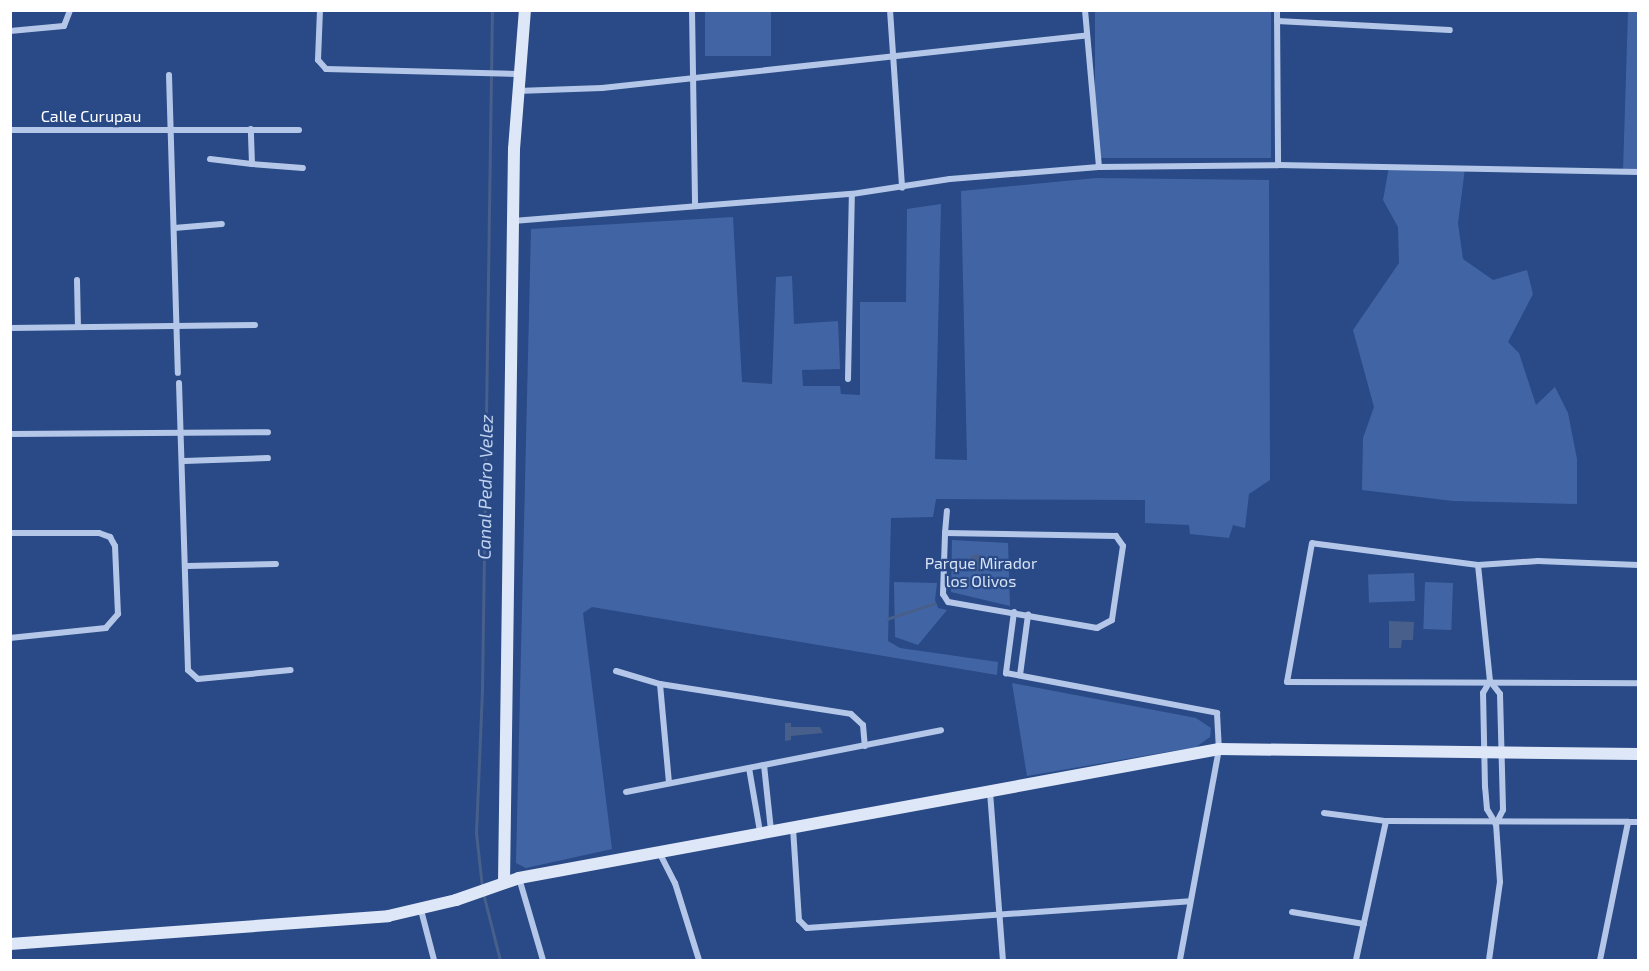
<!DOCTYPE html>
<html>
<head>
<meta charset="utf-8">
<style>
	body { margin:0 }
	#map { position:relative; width:1649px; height:971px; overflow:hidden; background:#294a86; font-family:"Exo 2",sans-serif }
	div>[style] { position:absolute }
	.green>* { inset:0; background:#4165a4; transform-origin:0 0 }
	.water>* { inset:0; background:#475f8a; transform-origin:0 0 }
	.round { border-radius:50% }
	.stream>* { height:3px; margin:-1.5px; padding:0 1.5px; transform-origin:1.5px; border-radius:1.5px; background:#475f8a }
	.street>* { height:6px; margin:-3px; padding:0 3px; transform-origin:3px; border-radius:3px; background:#b5c7e8 }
	.secondary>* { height:12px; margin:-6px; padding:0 6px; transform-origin:6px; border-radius:6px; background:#dee7f7 }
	span { translate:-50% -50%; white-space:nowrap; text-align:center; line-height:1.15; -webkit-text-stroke:4.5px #294a86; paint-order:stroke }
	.street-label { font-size:16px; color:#fff }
	.park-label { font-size:16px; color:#d8e3f6 }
	.water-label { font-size:18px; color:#c0d2ef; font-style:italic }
	.frame { position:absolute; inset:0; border:12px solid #fff; pointer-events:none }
</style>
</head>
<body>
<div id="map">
	<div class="green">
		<i style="left:705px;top:11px;width:66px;height:45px"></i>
		<i style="left:1095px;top:11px;width:176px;height:147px"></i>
		<i style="clip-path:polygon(1628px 11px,1638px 11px,1638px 172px,1623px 172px)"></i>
		<i style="clip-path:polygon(1389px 167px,1465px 168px,1458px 223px,1463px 259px,1493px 280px,1527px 270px,1533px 294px,1508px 342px,1519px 353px,1536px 405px,1555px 387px,1568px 413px,1577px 459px,1577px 504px,1453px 501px,1362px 490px,1363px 438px,1374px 407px,1353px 330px,1399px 263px,1398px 227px,1383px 200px)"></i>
		<i style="clip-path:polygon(1096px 178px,1269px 180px,1270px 480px,1249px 494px,1245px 528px,1233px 525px,1229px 538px,1190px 534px,1189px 525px,1145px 523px,1145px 500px,936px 499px,933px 517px,891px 518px,888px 641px,900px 648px,998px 662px,997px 675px,592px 607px,583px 613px,612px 849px,526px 868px,516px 863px,531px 229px,733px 217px,742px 382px,772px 384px,776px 277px,792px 276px,794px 324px,838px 321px,840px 369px,802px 370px,803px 386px,840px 386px,841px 394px,860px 395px,860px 302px,906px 302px,907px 209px,941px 204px,935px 459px,967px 460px,961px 191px)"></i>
		<i style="clip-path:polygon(952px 540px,1008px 543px,1010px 606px,951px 592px)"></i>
		<i style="left:1414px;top:573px;width:28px;height:46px;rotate:88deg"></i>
		<i style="clip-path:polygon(894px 582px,937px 583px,935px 600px,938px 608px,947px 610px,918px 645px,895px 637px)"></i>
		<i style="left:1425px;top:582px;width:28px;height:47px;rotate:2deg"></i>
		<i style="clip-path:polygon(1012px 683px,1196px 718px,1211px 728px,1210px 737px,1196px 747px,1027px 776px)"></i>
	</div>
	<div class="water">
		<i class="round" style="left:968px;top:554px;width:18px;height:18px"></i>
		<i style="left:936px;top:602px;width:3px;height:52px;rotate:72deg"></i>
		<i style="clip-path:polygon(1389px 621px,1414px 622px,1413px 640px,1402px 640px,1401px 648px,1389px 648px)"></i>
		<i style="clip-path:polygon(785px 723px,791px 723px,791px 727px,820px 727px,823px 733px,791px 736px,791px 740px,785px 741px)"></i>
	</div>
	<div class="stream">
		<i style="left:482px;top:887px;width:54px;rotate:-96.3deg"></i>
		<i style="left:476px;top:833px;width:144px;rotate:-87.6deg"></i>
		<i style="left:482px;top:689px;width:679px;rotate:-89.16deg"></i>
		<i style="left:483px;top:893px;width:69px;rotate:75.8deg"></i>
	</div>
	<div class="street">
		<i style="left:320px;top:10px;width:50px;rotate:92.3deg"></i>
		<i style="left:318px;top:60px;width:12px;rotate:48deg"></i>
		<i style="left:326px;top:69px;width:192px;rotate:1.5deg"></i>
		<i style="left:692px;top:10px;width:195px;rotate:89.1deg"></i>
		<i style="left:890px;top:10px;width:178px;rotate:86.1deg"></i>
		<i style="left:1277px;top:10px;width:155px;rotate:89.6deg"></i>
		<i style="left:1277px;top:21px;width:173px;rotate:3deg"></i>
		<i style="left:10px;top:31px;width:54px;rotate:-5.3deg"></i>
		<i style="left:64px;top:26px;width:17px;rotate:-69deg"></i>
		<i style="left:169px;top:75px;width:298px;rotate:88.3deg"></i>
		<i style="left:517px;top:91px;width:85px;rotate:-2deg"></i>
		<i style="left:602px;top:88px;width:487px;rotate:-6.2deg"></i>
		<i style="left:10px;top:130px;width:289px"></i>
		<i style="left:210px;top:159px;width:42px;rotate:6.8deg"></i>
		<i style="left:252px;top:164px;width:35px;rotate:-92deg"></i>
		<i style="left:252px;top:164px;width:51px;rotate:4.5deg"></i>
		<i style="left:1099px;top:167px;width:179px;rotate:-0.6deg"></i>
		<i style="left:1278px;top:165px;width:360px;rotate:1.1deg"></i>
		<i style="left:513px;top:221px;width:340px;rotate:-4.6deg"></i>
		<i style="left:852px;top:194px;width:99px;rotate:-8.7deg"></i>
		<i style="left:950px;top:179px;width:149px;rotate:-4.6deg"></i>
		<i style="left:1099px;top:167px;width:158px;rotate:-95.1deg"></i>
		<i style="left:174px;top:228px;width:48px;rotate:-4.8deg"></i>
		<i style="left:77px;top:280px;width:47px;rotate:88.8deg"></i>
		<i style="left:10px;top:328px;width:245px;rotate:-0.7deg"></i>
		<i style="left:848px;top:379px;width:185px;rotate:-88.8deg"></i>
		<i style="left:179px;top:383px;width:287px;rotate:88.2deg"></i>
		<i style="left:188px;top:670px;width:13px;rotate:42deg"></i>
		<i style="left:198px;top:679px;width:93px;rotate:-5.5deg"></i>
		<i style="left:10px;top:434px;width:258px;rotate:-0.4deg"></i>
		<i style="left:184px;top:461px;width:84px;rotate:-2deg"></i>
		<i style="left:10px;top:533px;width:89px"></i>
		<i style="left:99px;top:533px;width:12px;rotate:20deg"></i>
		<i style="left:110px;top:537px;width:10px;rotate:61deg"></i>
		<i style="left:115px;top:546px;width:68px;rotate:87.5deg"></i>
		<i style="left:118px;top:614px;width:18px;rotate:131deg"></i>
		<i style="left:106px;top:628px;width:97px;rotate:174.1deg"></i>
		<i style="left:945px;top:533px;width:171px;rotate:1deg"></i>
		<i style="left:1116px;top:536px;width:12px;rotate:55deg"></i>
		<i style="left:1123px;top:546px;width:75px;rotate:98.5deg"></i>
		<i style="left:1112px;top:620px;width:17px;rotate:152deg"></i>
		<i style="left:1097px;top:628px;width:151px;rotate:-170.1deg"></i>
		<i style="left:948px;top:602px;width:9px;rotate:-122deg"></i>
		<i style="left:943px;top:594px;width:61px;rotate:-88.1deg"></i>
		<i style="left:945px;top:533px;width:22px;rotate:-85deg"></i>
		<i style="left:1478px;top:565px;width:117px;rotate:84.1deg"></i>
		<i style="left:1490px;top:681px;width:16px;rotate:52deg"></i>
		<i style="left:1500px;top:694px;width:116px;rotate:88.5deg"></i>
		<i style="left:1503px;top:810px;width:16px;rotate:117deg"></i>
		<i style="left:1638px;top:565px;width:100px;rotate:-177.7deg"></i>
		<i style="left:1538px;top:561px;width:60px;rotate:176.2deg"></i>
		<i style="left:1478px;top:565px;width:167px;rotate:-172.5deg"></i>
		<i style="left:1312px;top:543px;width:141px;rotate:100.2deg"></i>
		<i style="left:1287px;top:682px;width:351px;rotate:0.2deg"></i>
		<i style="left:187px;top:566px;width:89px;rotate:-1.3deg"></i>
		<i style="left:1014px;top:612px;width:62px;rotate:97.5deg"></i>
		<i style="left:1006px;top:673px;width:215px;rotate:10.7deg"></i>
		<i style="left:1217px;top:713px;width:36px;rotate:87deg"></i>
		<i style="left:1219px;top:749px;width:215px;rotate:100.5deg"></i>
		<i style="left:616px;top:671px;width:46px;rotate:16.5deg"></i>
		<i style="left:660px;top:684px;width:193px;rotate:8.9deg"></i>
		<i style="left:851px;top:714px;width:16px;rotate:43deg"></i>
		<i style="left:863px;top:725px;width:21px;rotate:85deg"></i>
		<i style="left:1020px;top:675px;width:61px;rotate:-82.4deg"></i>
		<i style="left:660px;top:684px;width:98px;rotate:84.8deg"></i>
		<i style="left:764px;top:765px;width:66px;rotate:83.9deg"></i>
		<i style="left:749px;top:768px;width:65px;rotate:80.2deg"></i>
		<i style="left:626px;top:792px;width:321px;rotate:-11.1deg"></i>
		<i style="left:990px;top:792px;width:169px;rotate:85.6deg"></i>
		<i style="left:1324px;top:813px;width:63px;rotate:7.4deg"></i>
		<i style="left:1386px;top:821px;width:142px;rotate:102.2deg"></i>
		<i style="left:1386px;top:821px;width:242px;rotate:0.2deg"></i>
		<i style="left:793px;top:828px;width:92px;rotate:86.3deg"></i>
		<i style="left:799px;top:920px;width:11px;rotate:45deg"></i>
		<i style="left:807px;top:928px;width:384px;rotate:-4deg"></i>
		<i style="left:659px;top:852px;width:35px;rotate:63deg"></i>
		<i style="left:675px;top:883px;width:81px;rotate:72.7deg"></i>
		<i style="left:519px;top:878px;width:85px;rotate:73.7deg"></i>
		<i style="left:421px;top:910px;width:52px;rotate:75.4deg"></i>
		<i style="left:1292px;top:912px;width:73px;rotate:9.5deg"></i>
		<i style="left:1489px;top:960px;width:79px;rotate:-82deg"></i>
		<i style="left:1500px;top:882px;width:58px;rotate:-93.9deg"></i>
		<i style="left:1496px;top:824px;width:17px;rotate:-121deg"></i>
		<i style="left:1487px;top:809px;width:22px;rotate:-95deg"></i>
		<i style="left:1485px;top:787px;width:94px;rotate:-91.2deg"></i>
		<i style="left:1483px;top:693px;width:14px;rotate:-60deg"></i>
		<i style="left:1600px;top:960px;width:141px;rotate:-78.5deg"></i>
		<i style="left:1628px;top:822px;width:10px"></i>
	</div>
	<div class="secondary">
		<i style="left:504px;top:883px;width:734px;rotate:-89.22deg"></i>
		<i style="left:514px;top:149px;width:139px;rotate:-85.5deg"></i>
		<i style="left:10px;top:944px;width:379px;rotate:-4.2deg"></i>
		<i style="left:388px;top:916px;width:70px;rotate:-13.2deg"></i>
		<i style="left:456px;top:900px;width:67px;rotate:-19.2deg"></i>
		<i style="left:519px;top:878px;width:712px;rotate:-10.44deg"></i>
		<i style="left:1219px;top:749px;width:419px;rotate:0.7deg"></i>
	</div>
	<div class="street-label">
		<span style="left:91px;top:116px">Calle Curupau</span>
	</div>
	<div class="park-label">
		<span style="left:981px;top:572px">Parque Mirador<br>los Olivos</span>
	</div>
	<div class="water-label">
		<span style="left:485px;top:487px;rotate:-89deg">Canal Pedro Velez</span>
	</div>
	<div class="frame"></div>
</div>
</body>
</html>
